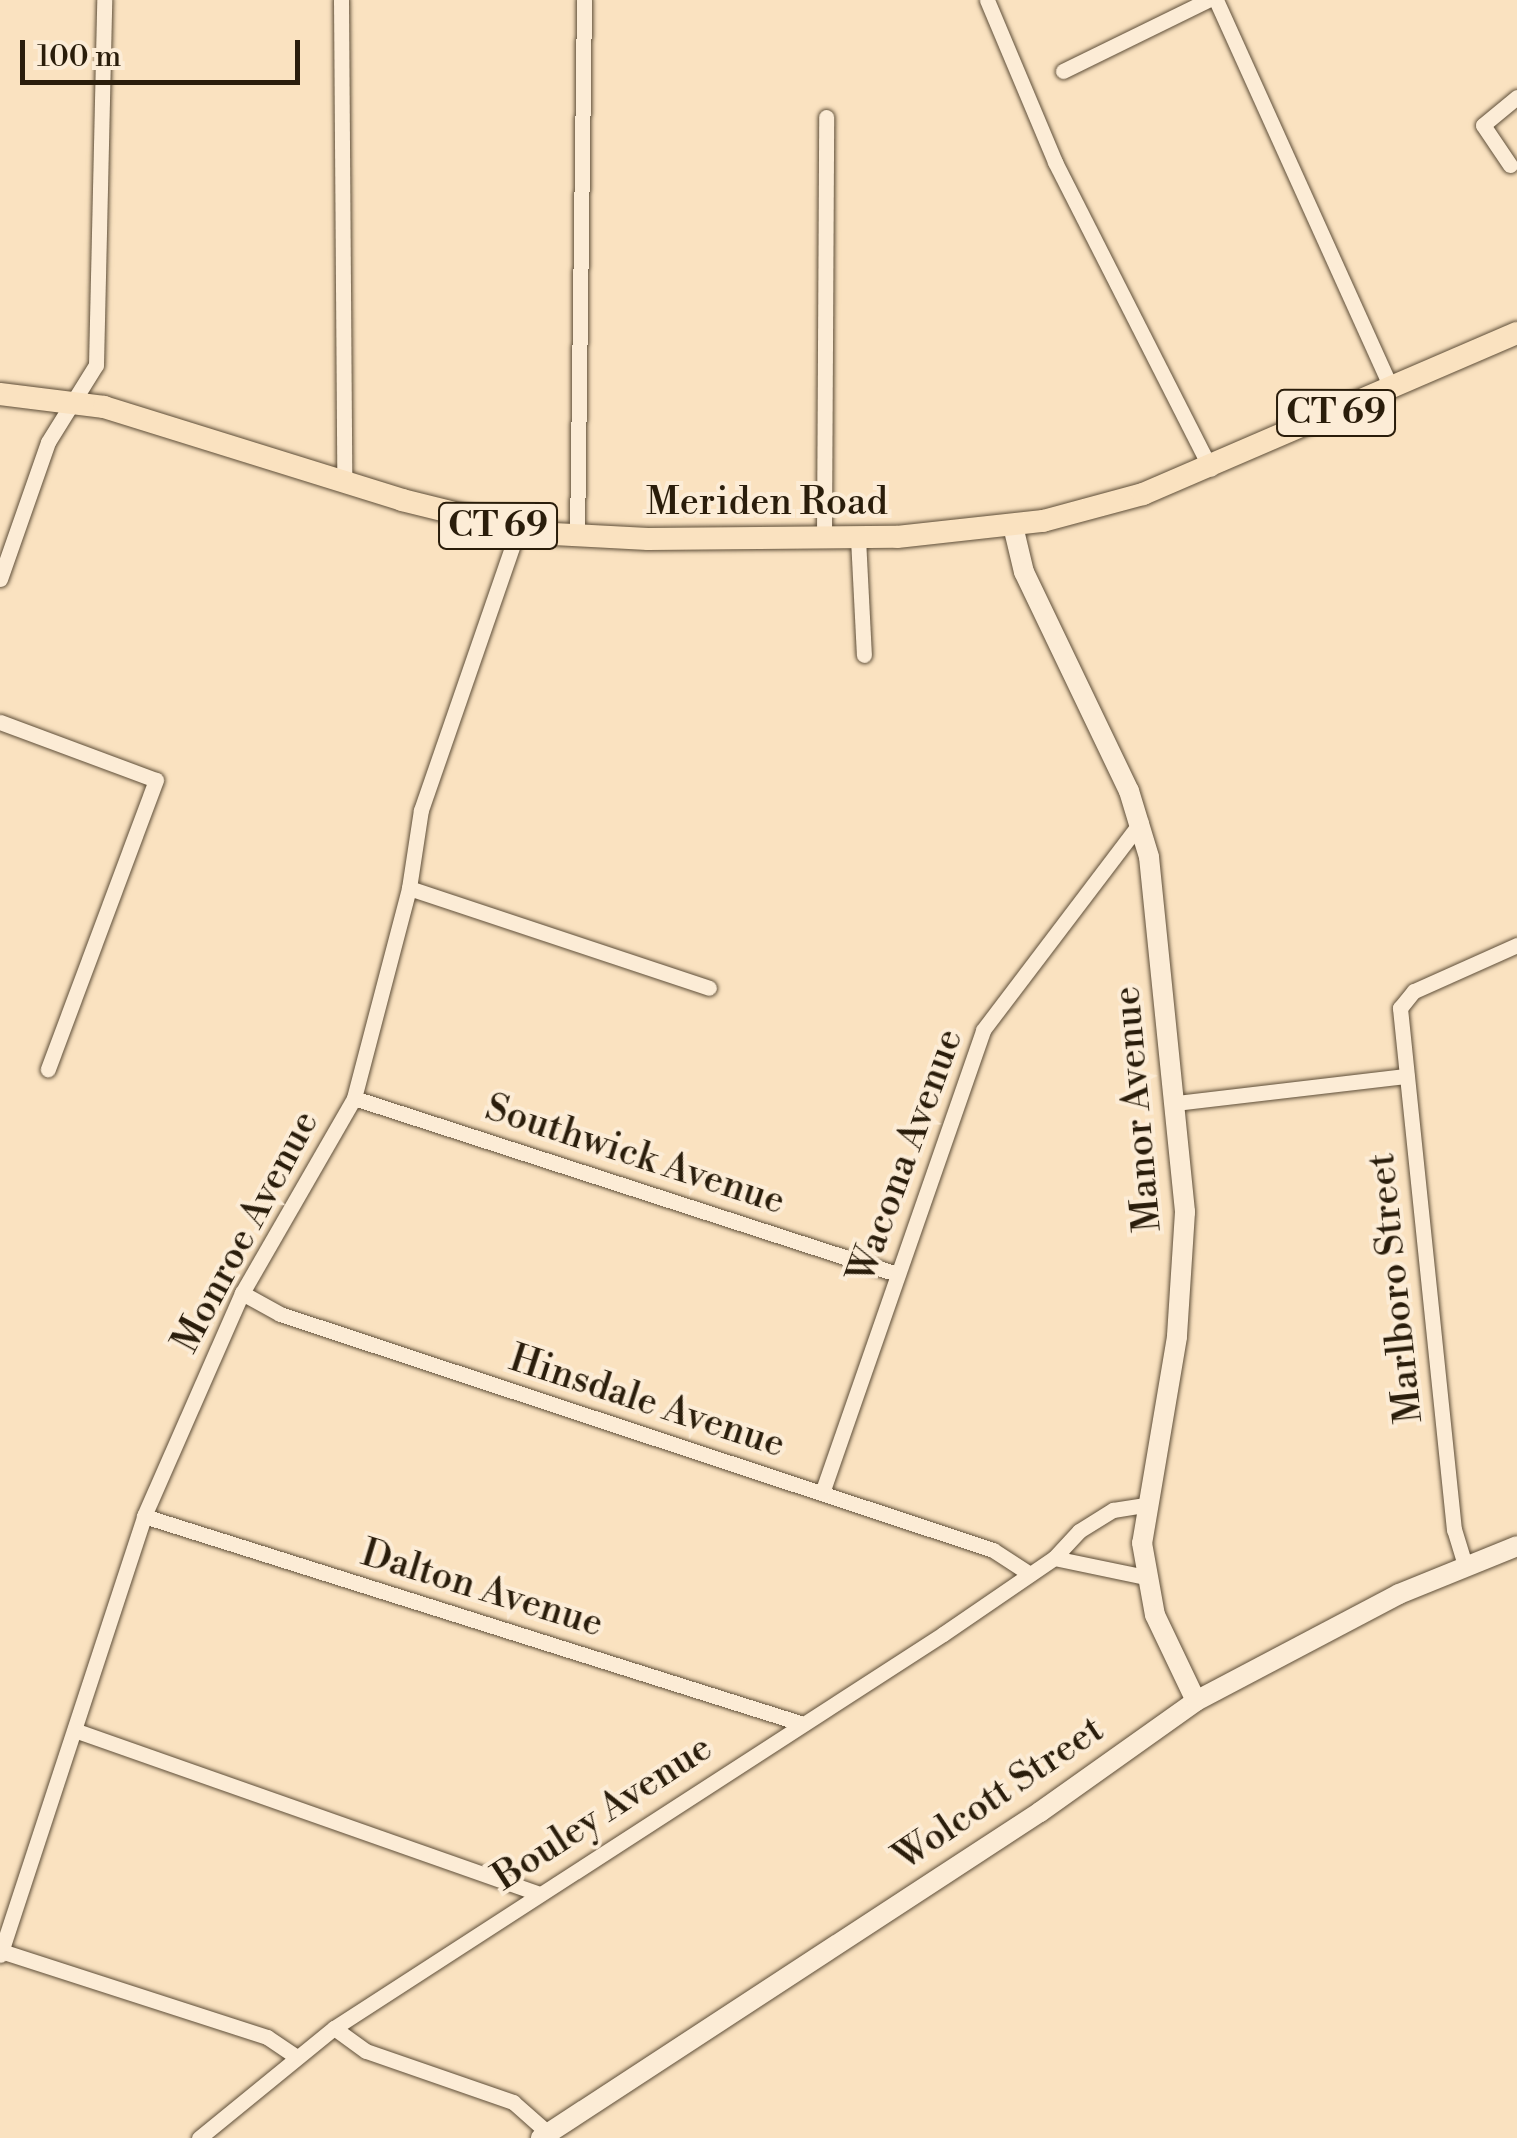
<!DOCTYPE html>
<html>
<head>
<meta charset="utf-8">
<style>
	body { margin:0 }
	#map { position:relative; width:1517px; height:2138px; overflow:hidden; background:#fae2c0; font-family:"Libre Bodoni",serif }
	div>[style] { position:absolute }
	.roads { filter:drop-shadow(0 0 2px #5e4e38) drop-shadow(0 0 2px #5e4e38) }
	.minor>* { height:15px; margin:-7.5px; padding:0 7.5px; transform-origin:7.5px; border-radius:7.5px; background:#fcecd6 }
	.secondary>* { height:20px; margin:-10px; padding:0 10px; transform-origin:10px; border-radius:10px; background:#fcecd6 }
	.primary>* { height:22px; margin:-11px; padding:0 11px; transform-origin:11px; border-radius:11px; background:#fae2c0 }
	span { translate:-50% -50%; white-space:nowrap; text-align:center; line-height:1.15; -webkit-text-stroke:8px #fcecd6; paint-order:stroke }
	.shield-label span { padding:2px 8px; background:#fcecd6; border:2px solid; border-radius:8px; -webkit-text-stroke-width:0 }
	.shield-label { font-size:35px; color:#2a1d0b; font-weight:700 }
	.street-label { font-size:38px; color:#2a1d0b }
	.scale { position:absolute; left:20px; top:40px; width:280px; height:45px; box-sizing:border-box; border:5px solid #2a1d0b; border-top:0; padding-left:12px; font-size:30px; line-height:35px; white-space:nowrap; color:#2a1d0b; -webkit-text-stroke:8px #fcecd6; paint-order:stroke }
</style>
</head>
<body>
<div id="map">
	<div class="roads">
		<div class="minor">
			<i style="left:341px;top:0;width:483px;rotate:89.6deg"></i>
			<i style="left:987px;top:0;width:176px;rotate:67.2deg"></i>
			<i style="left:1055px;top:162px;width:344px;rotate:63.1deg"></i>
			<i style="left:1216px;top:0;width:427px;rotate:65.7deg"></i>
			<i style="left:1063px;top:71px;width:161px;rotate:-26.1deg"></i>
			<i style="left:1510px;top:165px;width:48px;rotate:-124deg"></i>
			<i style="left:1483px;top:125px;width:44px;rotate:-39.5deg"></i>
			<i style="left:577px;top:537px;width:537px;rotate:-89.25deg"></i>
			<i style="left:824px;top:538px;width:421px;rotate:-89.7deg"></i>
			<i style="left:858px;top:538px;width:117px;rotate:87.1deg"></i>
			<i style="left:0;top:579px;width:145px;rotate:-70.7deg"></i>
			<i style="left:48px;top:442px;width:91px;rotate:-58.1deg"></i>
			<i style="left:96px;top:365px;width:365px;rotate:-88.7deg"></i>
			<i style="left:0;top:722px;width:166px;rotate:20.4deg"></i>
			<i style="left:156px;top:780px;width:309px;rotate:110.5deg"></i>
			<i style="left:409px;top:888px;width:316px;rotate:18.4deg"></i>
			<i style="left:354px;top:1098px;width:571px;rotate:17.96deg"></i>
			<i style="left:1176px;top:1103px;width:232px;rotate:-6.7deg"></i>
			<i style="left:242px;top:1293px;width:43px;rotate:28.9deg"></i>
			<i style="left:280px;top:1314px;width:751px;rotate:18.31deg"></i>
			<i style="left:993px;top:1550px;width:44px;rotate:33deg"></i>
			<i style="left:822px;top:1493px;width:490px;rotate:-70.8deg"></i>
			<i style="left:983px;top:1030px;width:261px;rotate:-52.8deg"></i>
			<i style="left:144px;top:1516px;width:688px;rotate:17.51deg"></i>
			<i style="left:1054px;top:1558px;width:94px;rotate:11.7deg"></i>
			<i style="left:1465px;top:1565px;width:37px;rotate:-107deg"></i>
			<i style="left:1454px;top:1530px;width:525px;rotate:-95.91deg"></i>
			<i style="left:1400px;top:1008px;width:22px;rotate:-51deg"></i>
			<i style="left:1414px;top:991px;width:113px;rotate:-24.1deg"></i>
			<i style="left:77px;top:1731px;width:490px;rotate:19.4deg"></i>
			<i style="left:1px;top:1951px;width:280px;rotate:17.9deg"></i>
			<i style="left:267px;top:2037px;width:34px;rotate:34deg"></i>
			<i style="left:0;top:1955px;width:462px;rotate:-71.8deg"></i>
			<i style="left:144px;top:1516px;width:244px;rotate:-66.3deg"></i>
			<i style="left:242px;top:1293px;width:225px;rotate:-60.1deg"></i>
			<i style="left:354px;top:1098px;width:217px;rotate:-75.3deg"></i>
			<i style="left:409px;top:888px;width:79px;rotate:-81.3deg"></i>
			<i style="left:421px;top:810px;width:296px;rotate:-70.9deg"></i>
			<i style="left:334px;top:2028px;width:39px;rotate:36deg"></i>
			<i style="left:366px;top:2051px;width:156px;rotate:19.1deg"></i>
			<i style="left:513px;top:2102px;width:47px;rotate:41.5deg"></i>
			<i style="left:199px;top:2138px;width:174px;rotate:-39.2deg"></i>
			<i style="left:334px;top:2028px;width:725px;rotate:-32.9deg"></i>
			<i style="left:943px;top:1634px;width:135px;rotate:-34.4deg"></i>
			<i style="left:1054px;top:1558px;width:37px;rotate:-47deg"></i>
			<i style="left:1079px;top:1531px;width:40px;rotate:-32deg"></i>
			<i style="left:1113px;top:1510px;width:31px;rotate:-9deg"></i>
		</div>
		<div class="secondary">
			<i style="left:1013px;top:526px;width:47px;rotate:76.6deg"></i>
			<i style="left:1024px;top:572px;width:243px;rotate:64.4deg"></i>
			<i style="left:1129px;top:791px;width:69px;rotate:73.1deg"></i>
			<i style="left:1149px;top:857px;width:357px;rotate:84.2deg"></i>
			<i style="left:1185px;top:1212px;width:125px;rotate:93.7deg"></i>
			<i style="left:1177px;top:1337px;width:209px;rotate:99.6deg"></i>
			<i style="left:1142px;top:1543px;width:73px;rotate:79.8deg"></i>
			<i style="left:1155px;top:1615px;width:95px;rotate:64.5deg"></i>
			<i style="left:541px;top:2138px;width:596px;rotate:-33.16deg"></i>
			<i style="left:1040px;top:1812px;width:191px;rotate:-35.4deg"></i>
			<i style="left:1196px;top:1701px;width:229px;rotate:-27.8deg"></i>
			<i style="left:1399px;top:1594px;width:127px;rotate:-22.1deg"></i>
		</div>
		<div class="primary">
			<i style="left:0;top:394px;width:105px;rotate:7.1deg"></i>
			<i style="left:104px;top:407px;width:312px;rotate:17.3deg"></i>
			<i style="left:402px;top:500px;width:137px;rotate:13.9deg"></i>
			<i style="left:535px;top:533px;width:113px;rotate:3deg"></i>
			<i style="left:648px;top:539px;width:249px;rotate:-0.5deg"></i>
			<i style="left:897px;top:537px;width:147px;rotate:-6.3deg"></i>
			<i style="left:1043px;top:521px;width:104px;rotate:-15.1deg"></i>
			<i style="left:1143px;top:494px;width:407px;rotate:-23.3deg"></i>
		</div>
	</div>
	<div class="shield-label">
		<span style="left:1336px;top:413px">CT 69</span>
		<span style="left:498px;top:526px">CT 69</span>
	</div>
	<div class="street-label">
		<span style="left:767px;top:503px">Meriden Road</span>
		<span style="left:1138px;top:1109px;rotate:-95deg">Manor Avenue</span>
		<span style="left:635px;top:1155px;rotate:18deg">Southwick Avenue</span>
		<span style="left:906px;top:1156px;rotate:-70deg">Wacona Avenue</span>
		<span style="left:246px;top:1232px;rotate:-62deg">Monroe Avenue</span>
		<span style="left:1396px;top:1288px;rotate:-96deg">Marlboro Street</span>
		<span style="left:647px;top:1402px;rotate:18deg">Hinsdale Avenue</span>
		<span style="left:482px;top:1589px;rotate:17deg">Dalton Avenue</span>
		<span style="left:999px;top:1794px;rotate:-34deg">Wolcott Street</span>
		<span style="left:603px;top:1813px;rotate:-33deg">Bouley Avenue</span>
	</div>
	<div class="scale">100 m</div>
</div>
</body>
</html>
